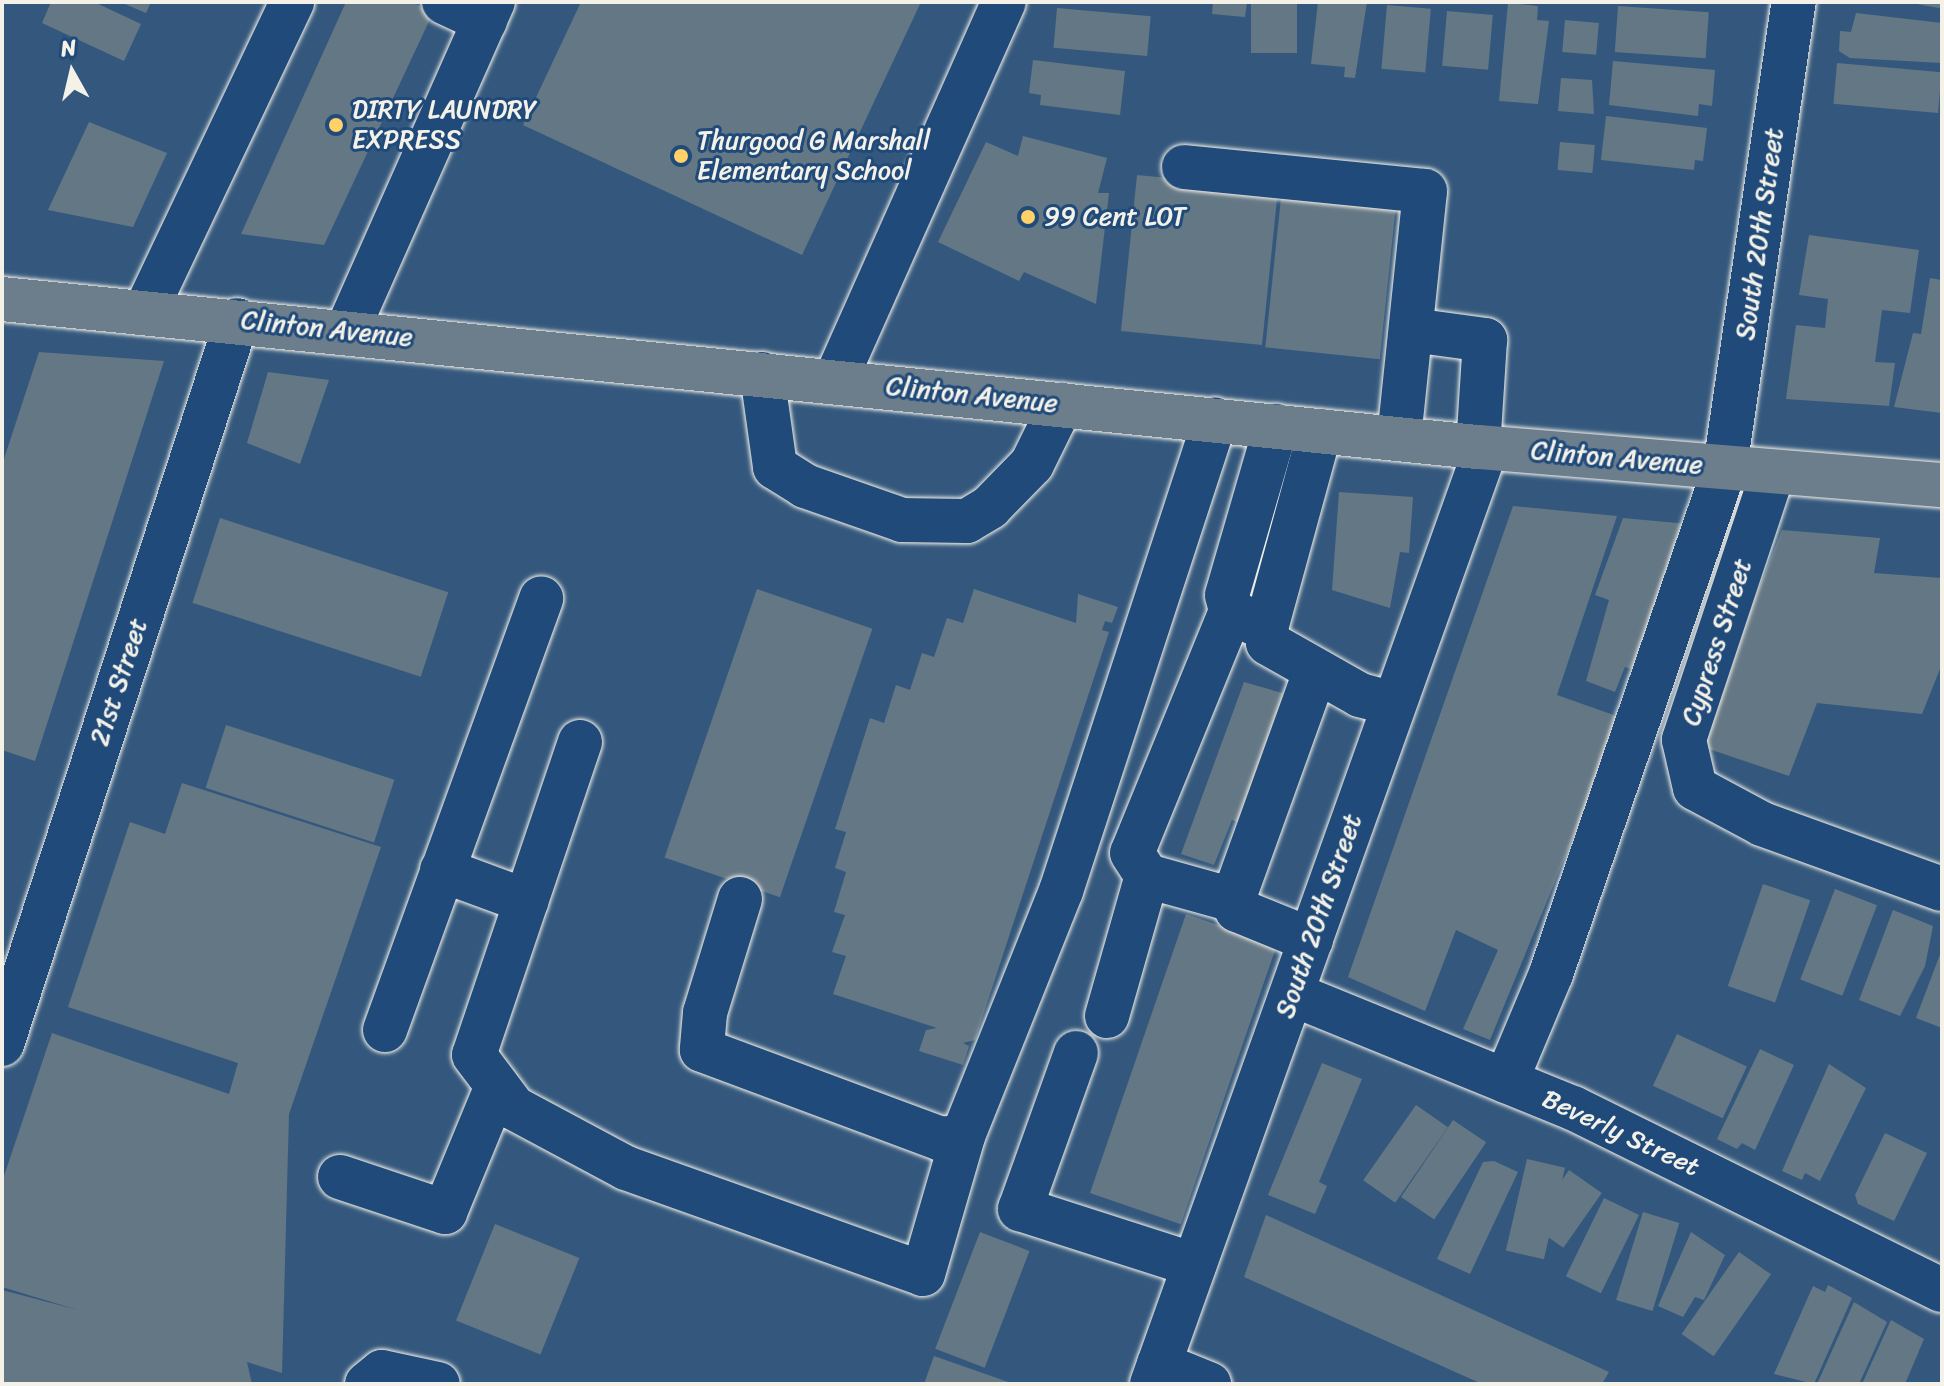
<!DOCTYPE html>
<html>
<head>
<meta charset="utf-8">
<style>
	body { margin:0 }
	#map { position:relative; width:1944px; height:1386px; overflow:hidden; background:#34587d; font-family:Sriracha,sans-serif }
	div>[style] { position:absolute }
	.building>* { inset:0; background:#647785; transform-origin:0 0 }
	.roads { filter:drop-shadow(0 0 2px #f4f1e8) drop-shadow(0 0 2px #f4f1e8) }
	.minor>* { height:44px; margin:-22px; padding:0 22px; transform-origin:22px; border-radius:22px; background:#1f4a7a }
	.major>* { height:44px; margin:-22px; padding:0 22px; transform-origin:22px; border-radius:22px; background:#6c7d8c }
	.dots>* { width:22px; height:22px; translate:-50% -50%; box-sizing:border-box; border:4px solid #1f4a7a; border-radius:50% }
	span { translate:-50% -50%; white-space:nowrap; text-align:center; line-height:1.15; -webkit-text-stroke:6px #1f4a7a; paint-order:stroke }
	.poi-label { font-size:26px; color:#f4f1e8 }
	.left { translate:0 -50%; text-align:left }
	.street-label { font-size:26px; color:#f4f1e8 }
	.frame { position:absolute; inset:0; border:4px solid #f4f1e8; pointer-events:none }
	.north { position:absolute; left:32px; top:32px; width:80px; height:80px; -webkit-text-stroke:6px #1f4a7a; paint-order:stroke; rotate:352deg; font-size:22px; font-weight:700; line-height:32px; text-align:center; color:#f4f1e8 }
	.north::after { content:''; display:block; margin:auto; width:28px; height:36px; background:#f4f1e8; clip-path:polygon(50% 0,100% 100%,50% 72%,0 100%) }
</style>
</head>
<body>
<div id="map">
	<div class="building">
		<i style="clip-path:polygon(51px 2px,94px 2px,141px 24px,124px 61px,42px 23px)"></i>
		<i style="clip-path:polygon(120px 2px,151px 2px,146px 13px)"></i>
		<i style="clip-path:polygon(346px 2px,413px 2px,432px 15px,324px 245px,241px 234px)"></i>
		<i style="clip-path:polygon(581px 2px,921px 2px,802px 255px,523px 125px)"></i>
		<i style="clip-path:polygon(1213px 2px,1247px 2px,1245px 17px,1212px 14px)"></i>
		<i style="left:1251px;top:2px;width:46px;height:51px"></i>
		<i style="clip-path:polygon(1318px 2px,1367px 2px,1355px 78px,1344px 77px,1345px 67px,1311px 64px)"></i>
		<i style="clip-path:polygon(1906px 2px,1942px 2px,1942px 6px,1939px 8px)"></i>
		<i style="clip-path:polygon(1508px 3px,1538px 6px,1537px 20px,1549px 21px,1538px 104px,1499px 101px)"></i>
		<i style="left:1387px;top:5px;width:44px;height:64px;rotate:5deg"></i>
		<i style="left:1618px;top:6px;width:91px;height:46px;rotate:4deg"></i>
		<i style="left:1057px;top:8px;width:94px;height:40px;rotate:5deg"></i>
		<i style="left:1447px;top:11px;width:46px;height:55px;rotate:5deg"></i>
		<i style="clip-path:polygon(1856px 13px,1942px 23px,1942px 63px,1850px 58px,1839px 51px,1840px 31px,1851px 32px)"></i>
		<i style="left:1565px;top:20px;width:34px;height:32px;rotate:5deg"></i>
		<i style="clip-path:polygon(1033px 60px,1125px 71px,1120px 115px,1040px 105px,1041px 95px,1029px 93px)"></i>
		<i style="clip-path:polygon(1613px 61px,1715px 70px,1712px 106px,1699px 104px,1698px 116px,1609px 105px)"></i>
		<i style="left:1837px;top:63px;width:105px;height:41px;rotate:5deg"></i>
		<i style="clip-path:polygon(1561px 78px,1592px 80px,1594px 114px,1558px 111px)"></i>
		<i style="clip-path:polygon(1606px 116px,1707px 128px,1703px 161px,1695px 160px,1694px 170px,1601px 160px)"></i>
		<i style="clip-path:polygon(89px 122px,167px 153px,133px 227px,48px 210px)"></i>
		<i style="clip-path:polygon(1023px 136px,1107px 158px,1098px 193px,1109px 193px,1096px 304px,1024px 272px,1019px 281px,938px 242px,986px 142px,1018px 156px)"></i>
		<i style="left:1560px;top:142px;width:35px;height:28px;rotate:5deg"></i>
		<i style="clip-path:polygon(1137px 175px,1262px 187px,1261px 197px,1277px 199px,1262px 345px,1121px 331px)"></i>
		<i style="left:1281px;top:198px;width:115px;height:150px;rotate:6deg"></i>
		<i style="clip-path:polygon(1809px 235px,1919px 250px,1910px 313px,1882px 310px,1875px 362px,1895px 363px,1889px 406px,1786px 399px,1796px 325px,1825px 328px,1828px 299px,1799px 295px)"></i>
		<i style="clip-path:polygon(1930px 278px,1942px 280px,1942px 413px,1894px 407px,1913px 333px,1921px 334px)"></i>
		<i style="clip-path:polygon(39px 352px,164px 361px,35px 761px,2px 750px,2px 465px)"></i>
		<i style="clip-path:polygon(268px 372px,329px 380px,300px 464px,247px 443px)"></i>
		<i style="clip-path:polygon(1339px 492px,1413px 497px,1409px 553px,1400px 552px,1390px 608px,1332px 590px)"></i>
		<i style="clip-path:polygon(1513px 506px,1617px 516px,1557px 695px,1622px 718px,1490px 1040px,1463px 1029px,1498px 950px,1456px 930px,1425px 1011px,1348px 977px)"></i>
		<i style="left:220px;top:518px;width:240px;height:89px;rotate:18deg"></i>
		<i style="clip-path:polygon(1623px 518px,1688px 524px,1637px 671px,1625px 667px,1615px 692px,1586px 681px,1609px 600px,1595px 595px)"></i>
		<i style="clip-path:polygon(1782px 530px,1880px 538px,1874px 573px,1942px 578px,1942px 664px,1922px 714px,1817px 703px,1789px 776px,1697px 745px)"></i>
		<i style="left:757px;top:589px;width:122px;height:284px;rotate:19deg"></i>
		<i style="clip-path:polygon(974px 589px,1076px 623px,1078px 594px,1118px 607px,1112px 623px,1105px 621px,1102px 630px,1109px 632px,975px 1040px,963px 1043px,969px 1046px,963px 1065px,919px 1051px,926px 1030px,937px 1028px,833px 994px,846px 956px,832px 952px,845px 915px,834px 912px,846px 872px,835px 868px,846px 832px,835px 829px,870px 718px,884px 723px,896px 685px,910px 690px,922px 653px,934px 657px,947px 618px,963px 623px)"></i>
		<i style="clip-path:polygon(1244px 682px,1289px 695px,1243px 824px,1232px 820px,1214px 865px,1181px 854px)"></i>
		<i style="left:226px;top:725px;width:177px;height:66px;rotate:18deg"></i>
		<i style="clip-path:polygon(182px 783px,381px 847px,289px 1114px,282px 1373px,247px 1362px,252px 1384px,2px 1384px,2px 1290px,78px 1310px,2px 1287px,2px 1182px,52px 1033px,229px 1094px,238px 1063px,68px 1007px,130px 822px,165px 834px)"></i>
		<i style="left:1763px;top:884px;width:50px;height:108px;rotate:19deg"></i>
		<i style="left:1835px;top:889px;width:45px;height:97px;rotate:21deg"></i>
		<i style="clip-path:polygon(1893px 910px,1933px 926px,1925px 966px,1900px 1016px,1859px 1000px)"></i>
		<i style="left:1186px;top:914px;width:96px;height:295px;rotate:19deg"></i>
		<i style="clip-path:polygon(1942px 949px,1942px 1028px,1916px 1018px)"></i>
		<i style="left:1677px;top:1034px;width:77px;height:57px;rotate:25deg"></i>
		<i style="clip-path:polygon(1760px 1049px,1794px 1065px,1755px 1150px,1742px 1143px,1737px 1149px,1717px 1139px)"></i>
		<i style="clip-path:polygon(1322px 1063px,1362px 1079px,1319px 1182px,1327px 1186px,1315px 1214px,1268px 1195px)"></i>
		<i style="clip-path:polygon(1829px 1064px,1866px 1088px,1820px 1181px,1805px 1173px,1802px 1180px,1782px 1171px)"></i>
		<i style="left:1416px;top:1105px;width:39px;height:92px;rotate:35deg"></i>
		<i style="left:1453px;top:1120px;width:40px;height:93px;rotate:34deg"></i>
		<i style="clip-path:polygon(1885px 1133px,1927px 1153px,1894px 1221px,1858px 1204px,1855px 1195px)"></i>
		<i style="left:1527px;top:1159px;width:39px;height:94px;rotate:13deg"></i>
		<i style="clip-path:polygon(1494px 1161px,1518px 1172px,1470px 1274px,1437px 1259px,1483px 1162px)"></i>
		<i style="left:1569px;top:1170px;width:40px;height:67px;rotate:35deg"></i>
		<i style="left:1604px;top:1198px;width:39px;height:87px;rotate:26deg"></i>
		<i style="left:1643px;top:1212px;width:38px;height:92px;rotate:17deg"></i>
		<i style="clip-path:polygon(1266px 1215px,1609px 1372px,1602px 1384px,1482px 1384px,1244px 1277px)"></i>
		<i style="left:495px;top:1224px;width:91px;height:104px;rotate:22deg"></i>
		<i style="left:980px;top:1232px;width:53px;height:125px;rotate:21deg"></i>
		<i style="clip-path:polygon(1691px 1232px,1725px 1255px,1704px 1300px,1695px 1297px,1683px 1317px,1658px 1306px)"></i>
		<i style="left:1739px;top:1252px;width:39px;height:100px;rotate:35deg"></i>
		<i style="clip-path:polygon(1828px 1285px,1852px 1298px,1814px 1384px,1774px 1374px,1813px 1286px,1825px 1292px)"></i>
		<i style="clip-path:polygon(1854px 1302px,1887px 1322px,1859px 1384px,1817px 1384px)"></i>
		<i style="clip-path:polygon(1891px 1320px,1924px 1339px,1905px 1384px,1862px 1384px)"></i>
		<i style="clip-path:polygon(934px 1356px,1014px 1384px,924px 1384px)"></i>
	</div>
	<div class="roads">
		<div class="minor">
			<i style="left:444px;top:2px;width:45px;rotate:24.9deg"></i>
			<i style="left:1184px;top:167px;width:242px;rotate:5.7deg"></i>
			<i style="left:1425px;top:191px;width:249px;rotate:96deg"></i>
			<i style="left:145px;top:312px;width:343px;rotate:-64.6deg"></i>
			<i style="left:1412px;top:330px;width:74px;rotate:7.8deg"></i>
			<i style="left:1485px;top:340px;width:107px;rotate:93.7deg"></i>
			<i style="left:347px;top:331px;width:360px;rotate:-66.1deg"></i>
			<i style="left:762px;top:374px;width:94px;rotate:82deg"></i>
			<i style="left:775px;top:467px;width:36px;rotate:32deg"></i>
			<i style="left:805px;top:486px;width:103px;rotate:19.3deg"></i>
			<i style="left:902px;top:520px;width:65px;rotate:0.9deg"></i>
			<i style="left:967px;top:521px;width:27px;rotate:-31deg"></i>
			<i style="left:990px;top:507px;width:60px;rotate:-45.7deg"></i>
			<i style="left:1032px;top:464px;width:66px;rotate:-63.8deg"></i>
			<i style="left:835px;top:381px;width:415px;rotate:-66deg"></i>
			<i style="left:1320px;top:431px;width:204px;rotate:105.3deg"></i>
			<i style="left:1266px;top:628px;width:15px;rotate:82deg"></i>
			<i style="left:1268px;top:643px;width:106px;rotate:29.5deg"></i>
			<i style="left:1360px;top:695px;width:35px;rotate:15deg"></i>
			<i style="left:1773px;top:472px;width:282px;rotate:108.4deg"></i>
			<i style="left:1684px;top:740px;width:49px;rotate:77.1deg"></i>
			<i style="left:1695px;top:788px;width:76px;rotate:28.2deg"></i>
			<i style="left:1762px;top:824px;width:191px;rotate:19.9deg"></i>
			<i style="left:1231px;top:611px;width:261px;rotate:112.2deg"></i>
			<i style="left:1132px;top:853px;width:27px;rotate:57deg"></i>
			<i style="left:1147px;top:876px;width:89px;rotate:15.6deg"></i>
			<i style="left:1254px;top:623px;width:26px;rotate:-152deg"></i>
			<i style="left:1231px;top:611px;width:16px;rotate:-104deg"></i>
			<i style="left:1227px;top:595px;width:176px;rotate:-73.8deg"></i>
			<i style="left:580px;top:742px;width:330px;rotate:108.7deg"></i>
			<i style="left:474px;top:1055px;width:66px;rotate:53deg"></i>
			<i style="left:514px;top:1108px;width:127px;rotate:28.2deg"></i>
			<i style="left:626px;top:1168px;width:315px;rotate:19.6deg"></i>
			<i style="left:923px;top:1274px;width:144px;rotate:-73.8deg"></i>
			<i style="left:442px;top:870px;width:90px;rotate:20.3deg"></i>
			<i style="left:740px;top:899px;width:119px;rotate:107.1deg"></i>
			<i style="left:705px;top:1013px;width:37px;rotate:95deg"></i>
			<i style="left:702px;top:1050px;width:255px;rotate:20.4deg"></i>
			<i style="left:941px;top:1139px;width:22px;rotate:-8deg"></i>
			<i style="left:963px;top:1136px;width:264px;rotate:-68.2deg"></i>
			<i style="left:1061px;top:891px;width:496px;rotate:-71.9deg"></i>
			<i style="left:1311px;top:940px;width:80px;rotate:-157.9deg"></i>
			<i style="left:1237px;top:910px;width:11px;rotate:-112deg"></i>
			<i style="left:1233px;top:900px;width:242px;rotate:-70.2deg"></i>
			<i style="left:1292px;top:994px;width:303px;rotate:22.1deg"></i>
			<i style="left:1573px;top:1108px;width:411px;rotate:26.3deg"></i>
			<i style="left:1107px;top:1016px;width:146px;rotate:-74.1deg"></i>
			<i style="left:385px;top:1030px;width:459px;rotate:-70.1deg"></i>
			<i style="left:2px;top:1044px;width:761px;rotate:-72.02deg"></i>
			<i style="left:1076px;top:1053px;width:166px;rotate:109.7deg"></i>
			<i style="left:1020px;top:1209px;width:183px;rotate:17.8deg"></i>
			<i style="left:1506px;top:1081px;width:116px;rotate:-67.2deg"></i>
			<i style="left:1551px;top:974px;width:536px;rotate:-71.06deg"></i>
			<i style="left:1725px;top:467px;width:470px;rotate:-81.6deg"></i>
			<i style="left:340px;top:1177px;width:111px;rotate:18.4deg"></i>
			<i style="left:445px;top:1212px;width:136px;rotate:-67.6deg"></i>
			<i style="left:1159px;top:1364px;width:54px;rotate:21.8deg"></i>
			<i style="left:367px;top:1384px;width:19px;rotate:-39deg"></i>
			<i style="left:382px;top:1372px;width:57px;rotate:12.1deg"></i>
			<i style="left:1152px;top:1384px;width:994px;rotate:-70.36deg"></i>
		</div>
		<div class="major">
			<i style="left:2px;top:299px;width:1483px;rotate:5.73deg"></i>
			<i style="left:1478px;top:447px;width:466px;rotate:4.7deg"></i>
		</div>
	</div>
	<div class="dots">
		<i style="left:336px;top:125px;background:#ffd166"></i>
		<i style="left:681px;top:156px;background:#ffd166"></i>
		<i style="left:1028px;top:217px;background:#ffd166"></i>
	</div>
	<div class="poi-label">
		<span class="left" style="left:352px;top:125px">DIRTY LAUNDRY<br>EXPRESS</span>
		<span class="left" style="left:697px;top:156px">Thurgood G Marshall<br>Elementary School</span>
		<span class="left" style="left:1044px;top:217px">99 Cent LOT</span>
	</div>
	<div class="street-label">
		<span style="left:1760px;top:234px;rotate:-82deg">South 20th Street</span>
		<span style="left:327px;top:329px;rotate:6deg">Clinton Avenue</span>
		<span style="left:972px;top:395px;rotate:6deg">Clinton Avenue</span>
		<span style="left:1617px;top:458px;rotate:5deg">Clinton Avenue</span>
		<span style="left:1717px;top:642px;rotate:-72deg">Cypress Street</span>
		<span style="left:119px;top:682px;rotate:-72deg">21st Street</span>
		<span style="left:1319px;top:916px;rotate:-71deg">South 20th Street</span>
		<span style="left:1621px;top:1133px;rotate:25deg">Beverly Street</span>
	</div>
	<div class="frame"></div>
	<div class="north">N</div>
</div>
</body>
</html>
